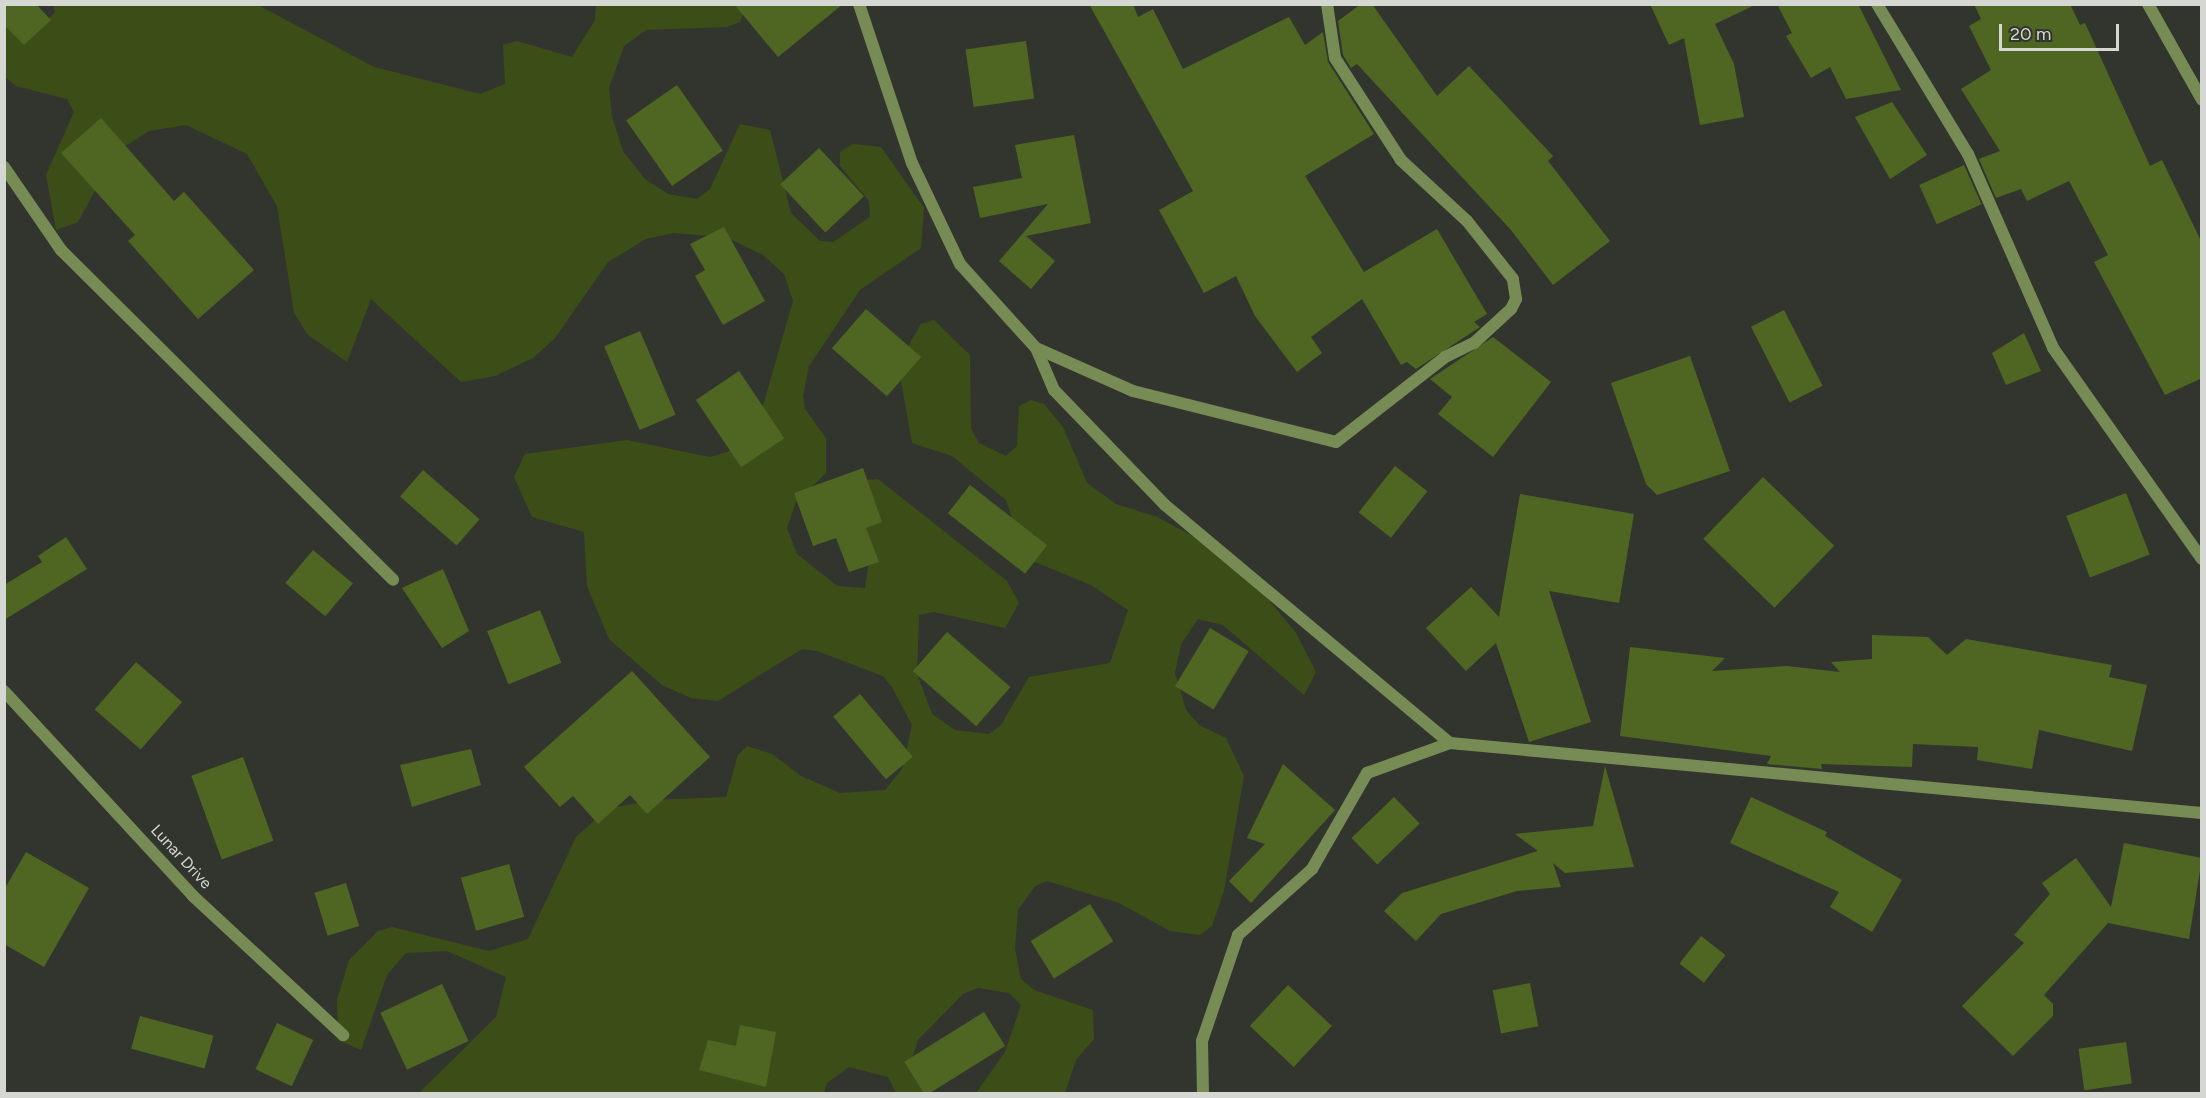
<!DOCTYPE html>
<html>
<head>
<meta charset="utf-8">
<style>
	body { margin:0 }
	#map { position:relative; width:2206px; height:1098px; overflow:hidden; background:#32352e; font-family:Figtree,sans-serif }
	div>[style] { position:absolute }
	.green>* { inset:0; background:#3c4e17 }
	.building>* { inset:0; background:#4f6622; transform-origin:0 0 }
	.minor>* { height:12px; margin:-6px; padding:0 6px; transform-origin:6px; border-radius:6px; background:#778c55 }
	span { translate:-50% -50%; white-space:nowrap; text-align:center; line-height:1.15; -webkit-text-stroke:6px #32352e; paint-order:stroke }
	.street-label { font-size:16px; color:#d5d7d3 }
	.frame { position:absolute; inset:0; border:6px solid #d5d7d3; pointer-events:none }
	.scale { position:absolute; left:1999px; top:24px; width:120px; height:27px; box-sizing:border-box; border:3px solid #d5d7d3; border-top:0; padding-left:8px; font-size:18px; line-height:21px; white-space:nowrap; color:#d5d7d3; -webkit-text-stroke:4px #32352e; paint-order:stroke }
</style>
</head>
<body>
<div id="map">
	<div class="green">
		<i style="clip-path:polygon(740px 4px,745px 8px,740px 22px,727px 27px,646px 30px,624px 46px,609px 88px,612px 117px,623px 151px,645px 179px,668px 194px,697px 199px,710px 189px,740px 124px,770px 130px,791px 213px,820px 241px,833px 242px,870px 217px,869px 201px,840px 166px,840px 152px,853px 144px,881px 147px,924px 208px,921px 248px,860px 290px,809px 366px,803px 396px,805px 409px,826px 438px,826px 473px,796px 502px,787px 528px,797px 554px,837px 586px,865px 588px,869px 561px,859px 492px,864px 480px,878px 479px,1007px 581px,1019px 603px,1005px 628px,934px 612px,919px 615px,917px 674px,932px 714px,955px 730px,989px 734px,1001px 725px,1029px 677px,1110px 663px,1128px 610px,1091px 585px,1035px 562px,1019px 539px,1006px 500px,952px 456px,912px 443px,898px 364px,921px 324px,934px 320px,970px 355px,971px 429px,979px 443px,1006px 456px,1017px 446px,1019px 406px,1031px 400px,1044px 404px,1063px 427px,1087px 483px,1116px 504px,1157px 517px,1202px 541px,1258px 587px,1296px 633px,1316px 672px,1304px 695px,1223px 625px,1198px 619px,1181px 644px,1175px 673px,1186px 710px,1199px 725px,1226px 738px,1244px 776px,1224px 891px,1212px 926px,1200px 935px,1170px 931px,1119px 903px,1047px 881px,1035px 886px,1018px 910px,1015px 949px,1021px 979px,1034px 990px,1093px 1010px,1094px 1039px,1076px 1060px,1065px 1093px,976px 1093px,1005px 1052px,1021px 1005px,1009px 993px,978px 988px,963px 994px,918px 1040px,910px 1065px,925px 1093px,896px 1093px,888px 1077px,849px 1067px,827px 1083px,824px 1093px,419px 1093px,496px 1017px,506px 977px,447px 951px,406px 953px,387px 975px,361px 1050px,338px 1040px,337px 1000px,349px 960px,378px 931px,392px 927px,489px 951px,528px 939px,576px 837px,607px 809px,653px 800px,726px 797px,738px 755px,747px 746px,772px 754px,801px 776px,840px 793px,885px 790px,902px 769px,912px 725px,892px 687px,883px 676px,817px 651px,802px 649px,718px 701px,691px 698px,662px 685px,609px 639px,587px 586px,584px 532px,532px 517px,514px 477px,525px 454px,627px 440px,710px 457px,744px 447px,754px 437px,793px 301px,784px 274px,763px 255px,726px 237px,673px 233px,646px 239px,608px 262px,555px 338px,533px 358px,495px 376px,461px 382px,371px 299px,347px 362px,308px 335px,294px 313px,277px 206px,247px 154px,186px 125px,149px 131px,116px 152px,78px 222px,56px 230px,46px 175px,74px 112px,67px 99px,16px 86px,5px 77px,4px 20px,40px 27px,55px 12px,53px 5px,258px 5px,374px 67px,480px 94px,505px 84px,503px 45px,517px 41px,572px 57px,595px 20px,596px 5px)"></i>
	</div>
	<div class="building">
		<i style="clip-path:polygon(4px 4px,36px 4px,51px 20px,24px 45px,4px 25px)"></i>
		<i style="clip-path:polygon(734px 4px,843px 4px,778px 57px)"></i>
		<i style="clip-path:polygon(1089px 4px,1133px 4px,1138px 17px,1153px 9px,1183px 69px,1289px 17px,1305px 45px,1323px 32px,1328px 62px,1374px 134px,1305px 176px,1364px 272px,1437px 229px,1487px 314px,1474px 322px,1480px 327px,1416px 369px,1407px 362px,1401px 365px,1362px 299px,1311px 337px,1322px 353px,1297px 372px,1255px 316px,1236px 276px,1204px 293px,1159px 210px,1193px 191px)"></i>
		<i style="clip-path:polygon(1361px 4px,1372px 4px,1437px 96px,1469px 66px,1553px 156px,1548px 161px,1610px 241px,1553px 285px,1511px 230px,1357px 64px,1351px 68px,1343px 55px,1338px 21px)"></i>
		<i style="clip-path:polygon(1650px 4px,1757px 4px,1715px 24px,1734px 64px,1744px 117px,1700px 125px,1684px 38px,1669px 45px)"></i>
		<i style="clip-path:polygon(1777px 4px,1858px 4px,1901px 90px,1846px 99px,1830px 67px,1811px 78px,1786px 36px,1792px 33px)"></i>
		<i style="clip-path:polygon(1974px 4px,2070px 4px,2080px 25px,2085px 23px,2150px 166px,2162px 160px,2202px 243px,2202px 378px,2165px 395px,2094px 262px,2108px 255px,2069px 181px,2027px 201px,2021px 189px,1996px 198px,1979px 159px,2000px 151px,1961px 89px,1991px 70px,1969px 26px,1981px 19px)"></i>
		<i style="left:1026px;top:41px;width:58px;height:61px;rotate:82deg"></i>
		<i style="left:677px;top:85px;width:80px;height:62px;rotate:55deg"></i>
		<i style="clip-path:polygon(1892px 102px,1927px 155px,1890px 179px,1855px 117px)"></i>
		<i style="clip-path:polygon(101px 118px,174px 201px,184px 192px,254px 270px,198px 319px,128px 241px,135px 235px,61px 153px)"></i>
		<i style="clip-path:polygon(1074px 135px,1091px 223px,1026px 236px,1055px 261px,1031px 289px,999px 261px,1048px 204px,980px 218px,973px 187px,1022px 178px,1015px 145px)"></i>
		<i style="left:819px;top:148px;width:66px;height:53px;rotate:47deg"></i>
		<i style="left:1964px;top:165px;width:43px;height:49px;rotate:66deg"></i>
		<i style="clip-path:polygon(724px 227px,765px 301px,723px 325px,695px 276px,705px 270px,690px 244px)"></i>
		<i style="left:866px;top:309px;width:73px;height:52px;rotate:41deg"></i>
		<i style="left:1784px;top:310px;width:85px;height:37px;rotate:63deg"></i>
		<i style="left:640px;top:331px;width:91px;height:39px;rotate:67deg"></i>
		<i style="clip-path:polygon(2024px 333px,2041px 371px,2006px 385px,1992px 353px)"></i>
		<i style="clip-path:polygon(1493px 337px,1551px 382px,1493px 457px,1438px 414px,1452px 397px,1430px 379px)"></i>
		<i style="clip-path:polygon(1690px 356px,1730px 471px,1657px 495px,1646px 484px,1611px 383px)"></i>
		<i style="left:739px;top:371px;width:81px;height:52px;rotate:56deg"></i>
		<i style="left:1395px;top:466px;width:41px;height:59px;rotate:38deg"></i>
		<i style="clip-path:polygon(863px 468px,882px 522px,866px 528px,879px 562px,849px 572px,836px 538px,813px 546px,794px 493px)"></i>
		<i style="left:423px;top:470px;width:75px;height:35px;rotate:41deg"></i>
		<i style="left:1763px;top:477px;width:99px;height:86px;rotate:44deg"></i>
		<i style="left:970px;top:485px;width:98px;height:36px;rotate:38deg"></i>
		<i style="left:2126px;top:493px;width:66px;height:64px;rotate:69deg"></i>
		<i style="clip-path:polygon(1520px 494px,1634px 514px,1619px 603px,1549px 591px,1591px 722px,1529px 742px,1496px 643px,1466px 671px,1426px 628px,1471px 587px,1499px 617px)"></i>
		<i style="clip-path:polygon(66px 537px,87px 569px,4px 620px,4px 585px,42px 562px,38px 556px)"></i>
		<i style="left:313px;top:550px;width:52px;height:43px;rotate:40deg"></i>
		<i style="clip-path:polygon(443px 569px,469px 631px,442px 648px,402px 588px)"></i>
		<i style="left:540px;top:610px;width:57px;height:57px;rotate:68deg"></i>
		<i style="left:1210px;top:628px;width:45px;height:68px;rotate:31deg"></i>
		<i style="left:947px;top:632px;width:84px;height:52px;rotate:41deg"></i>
		<i style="clip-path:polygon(1872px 635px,1928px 637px,1947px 655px,1966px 639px,2112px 665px,2109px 677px,2147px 685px,2132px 751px,2039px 730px,2032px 769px,1977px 760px,1978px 747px,1913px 744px,1912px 767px,1821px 764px,1822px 769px,1767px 764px,1771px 756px,1620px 736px,1630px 647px,1725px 658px,1712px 671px,1787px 666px,1840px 672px,1831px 662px,1872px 659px)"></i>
		<i style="left:136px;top:662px;width:61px;height:63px;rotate:41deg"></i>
		<i style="clip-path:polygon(632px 671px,710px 757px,647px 814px,630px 795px,598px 824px,573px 796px,560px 807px,524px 767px)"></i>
		<i style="left:860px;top:694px;width:82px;height:35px;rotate:50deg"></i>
		<i style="clip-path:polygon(471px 749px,481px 785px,412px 807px,400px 765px)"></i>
		<i style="left:243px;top:757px;width:89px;height:55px;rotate:70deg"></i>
		<i style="clip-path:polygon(1283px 764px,1335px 810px,1251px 903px,1229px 881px,1265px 844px,1247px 838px)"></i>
		<i style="clip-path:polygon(1605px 766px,1634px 867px,1565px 873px,1553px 863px,1561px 887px,1517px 891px,1441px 914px,1416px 941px,1384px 911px,1402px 893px,1538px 851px,1515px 834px,1593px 826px)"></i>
		<i style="left:1394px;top:797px;width:37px;height:59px;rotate:46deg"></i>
		<i style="clip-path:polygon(1751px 797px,1827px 832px,1825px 836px,1902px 880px,1872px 932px,1830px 907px,1839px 892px,1730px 843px)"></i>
		<i style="clip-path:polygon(2124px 843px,2202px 858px,2189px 939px,2108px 923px,2044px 995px,2053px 1004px,2053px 1016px,2013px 1056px,1962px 1006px,2024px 943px,2014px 935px,2050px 894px,2042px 883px,2076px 858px,2111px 907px)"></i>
		<i style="clip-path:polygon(26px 852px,89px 888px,44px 967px,4px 944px,4px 890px)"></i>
		<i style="left:509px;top:864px;width:55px;height:50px;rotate:74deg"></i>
		<i style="left:346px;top:883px;width:45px;height:33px;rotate:73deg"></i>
		<i style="left:1090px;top:904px;width:44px;height:70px;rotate:58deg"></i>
		<i style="left:1701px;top:936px;width:31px;height:35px;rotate:38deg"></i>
		<i style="left:1530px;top:983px;width:44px;height:38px;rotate:79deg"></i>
		<i style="left:442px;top:984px;width:63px;height:68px;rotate:65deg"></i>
		<i style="left:1288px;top:985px;width:60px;height:56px;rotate:43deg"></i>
		<i style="left:984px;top:1012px;width:40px;height:94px;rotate:58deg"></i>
		<i style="left:140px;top:1016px;width:76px;height:34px;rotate:15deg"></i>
		<i style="left:277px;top:1023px;width:40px;height:51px;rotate:25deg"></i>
		<i style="clip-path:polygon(740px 1025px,776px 1032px,766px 1087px,699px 1070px,708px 1040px,736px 1046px)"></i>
		<i style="left:2126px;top:1042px;width:42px;height:48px;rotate:82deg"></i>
	</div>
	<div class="minor">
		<i style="left:859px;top:4px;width:168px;rotate:71.6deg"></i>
		<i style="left:912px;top:163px;width:112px;rotate:64.6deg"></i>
		<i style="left:960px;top:264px;width:113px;rotate:47.9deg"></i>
		<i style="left:1036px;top:348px;width:46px;rotate:66.8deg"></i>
		<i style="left:1054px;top:390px;width:160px;rotate:46deg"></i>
		<i style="left:1165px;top:505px;width:371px;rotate:39.9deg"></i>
		<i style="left:1877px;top:4px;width:175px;rotate:58.8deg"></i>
		<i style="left:1968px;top:154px;width:212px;rotate:66.3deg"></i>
		<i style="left:2053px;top:348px;width:258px;rotate:54.8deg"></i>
		<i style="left:2148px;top:4px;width:110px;rotate:60.6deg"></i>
		<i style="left:4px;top:167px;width:101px;rotate:55.5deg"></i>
		<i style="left:61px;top:250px;width:468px;rotate:44.8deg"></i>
		<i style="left:1036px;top:348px;width:106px;rotate:23.9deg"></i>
		<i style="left:1133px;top:391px;width:209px;rotate:14.1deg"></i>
		<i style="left:1336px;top:442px;width:138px;rotate:-37.9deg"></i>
		<i style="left:1445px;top:357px;width:32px;rotate:-26deg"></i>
		<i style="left:1474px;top:343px;width:50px;rotate:-42.6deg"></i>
		<i style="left:1511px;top:309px;width:11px;rotate:-63deg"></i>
		<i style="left:1516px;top:299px;width:20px;rotate:-99deg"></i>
		<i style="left:1513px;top:279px;width:74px;rotate:-128.4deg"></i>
		<i style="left:1467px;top:221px;width:90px;rotate:-137.3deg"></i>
		<i style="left:1401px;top:160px;width:121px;rotate:-122.9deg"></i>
		<i style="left:1335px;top:58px;width:55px;rotate:-98.4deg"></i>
		<i style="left:4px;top:691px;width:279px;rotate:47.3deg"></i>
		<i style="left:193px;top:896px;width:205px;rotate:42.8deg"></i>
		<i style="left:1203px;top:1094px;width:53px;rotate:-91.1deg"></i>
		<i style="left:1202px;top:1041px;width:112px;rotate:-71.2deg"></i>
		<i style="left:1238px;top:935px;width:99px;rotate:-41.7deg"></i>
		<i style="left:1312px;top:869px;width:111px;rotate:-60.2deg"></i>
		<i style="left:1367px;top:773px;width:88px;rotate:-19.9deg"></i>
		<i style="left:1450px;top:743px;width:755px;rotate:5.32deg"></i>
	</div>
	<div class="street-label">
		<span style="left:181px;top:857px;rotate:47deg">Lunar Drive</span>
	</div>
	<div class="frame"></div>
	<div class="scale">20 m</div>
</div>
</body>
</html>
